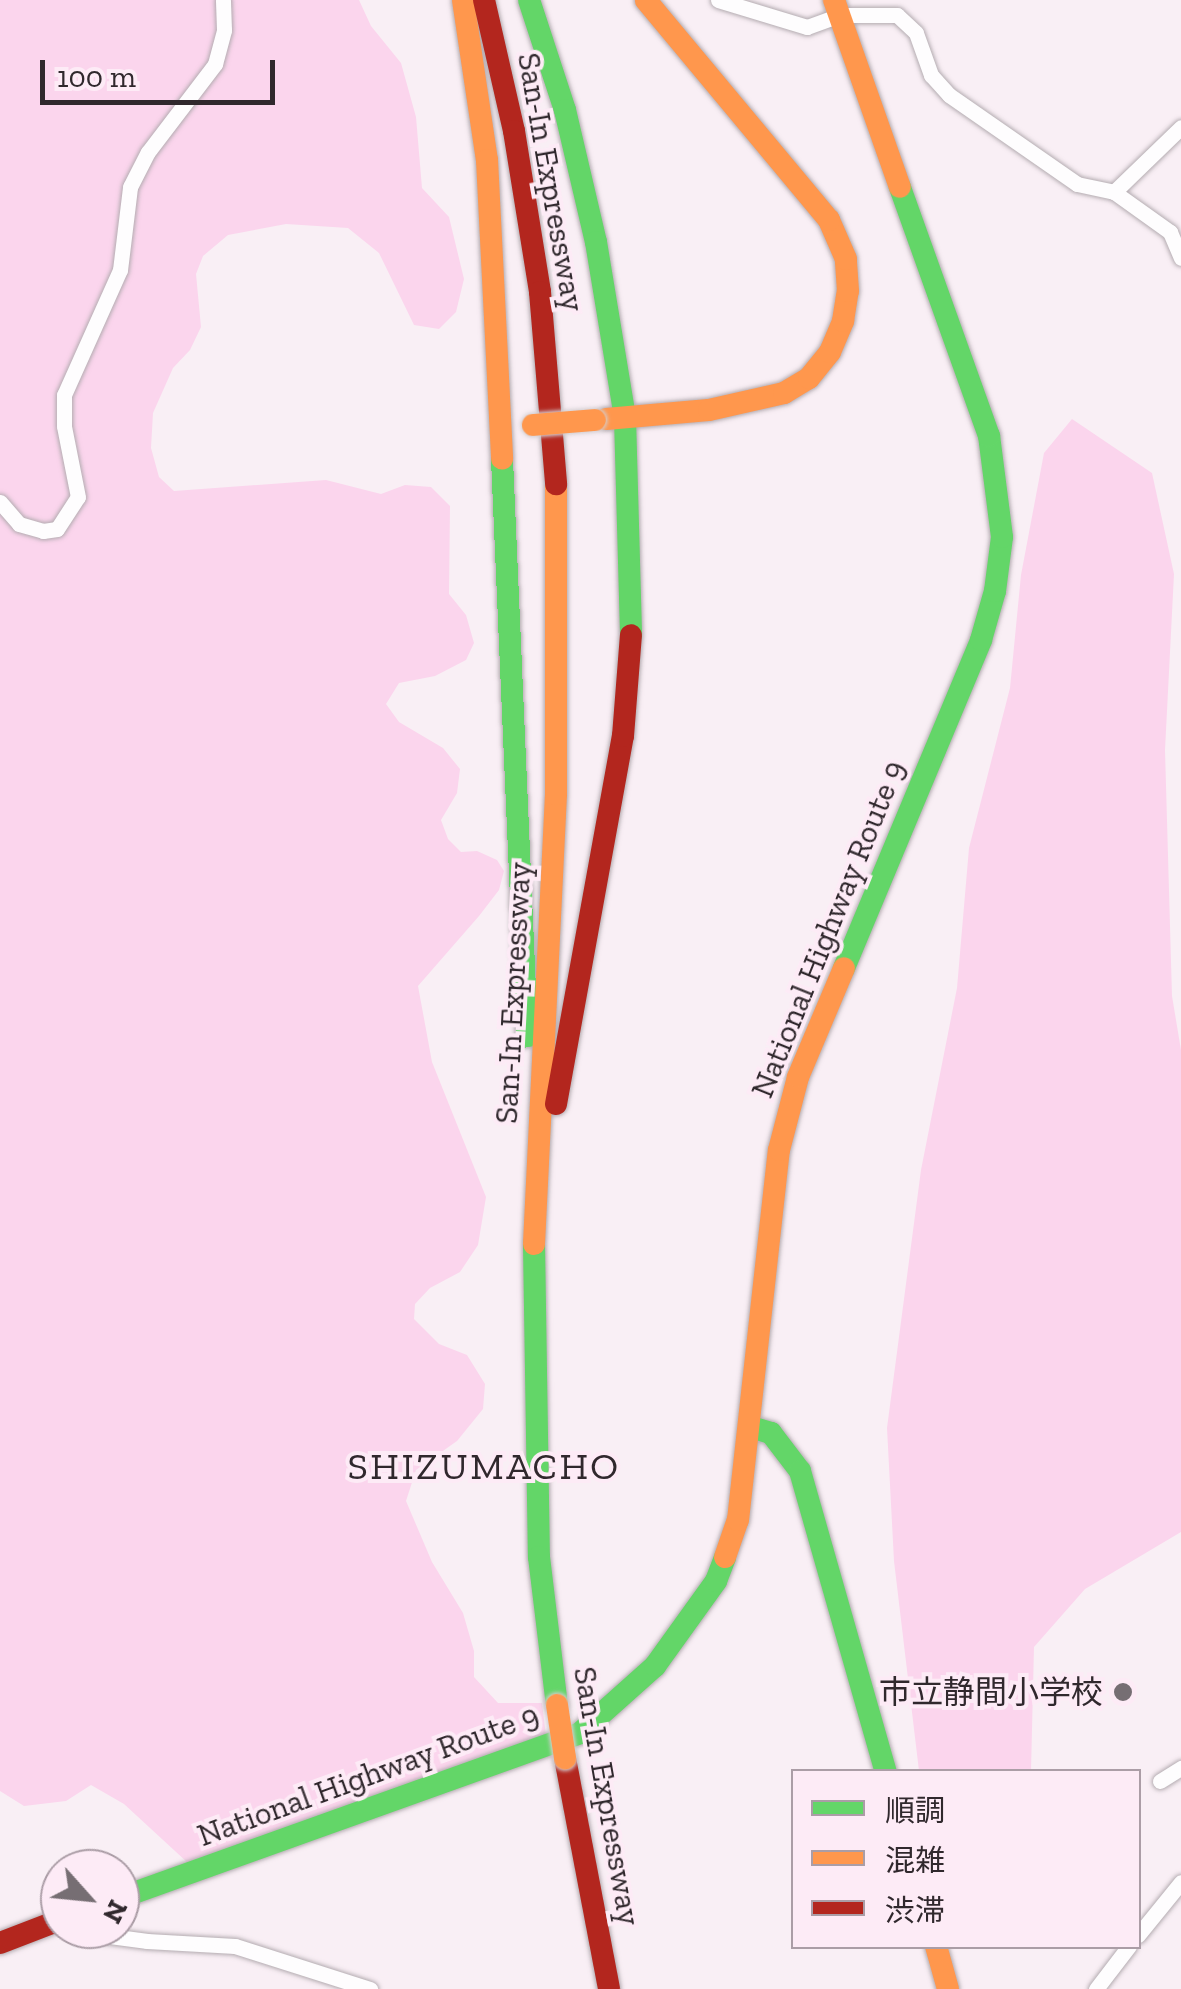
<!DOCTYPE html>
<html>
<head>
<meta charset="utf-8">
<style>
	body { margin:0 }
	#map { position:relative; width:1181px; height:1989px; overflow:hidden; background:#f9eff5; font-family:"Zilla Slab","Noto Sans JP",serif }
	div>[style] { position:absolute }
	.green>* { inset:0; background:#fbd5ed }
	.roads { filter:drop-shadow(0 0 2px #b4acb1) drop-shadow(0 0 2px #b4acb1) }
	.street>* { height:15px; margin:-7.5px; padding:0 7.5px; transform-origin:7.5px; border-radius:7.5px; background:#fefdfe }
	.fast>* { height:22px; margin:-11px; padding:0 11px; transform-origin:11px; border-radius:11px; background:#63d668 }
	.slow>* { height:22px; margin:-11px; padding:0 11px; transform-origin:11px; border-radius:11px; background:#ff974d }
	.jam>* { height:22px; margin:-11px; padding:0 11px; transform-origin:11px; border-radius:11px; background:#b3261e }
	.bridges { filter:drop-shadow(0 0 2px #d3ced1) drop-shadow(0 0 2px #d3ced1) }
	.slow-bridge>* { height:22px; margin:-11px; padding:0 11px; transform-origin:11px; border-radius:11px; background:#ff974d }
	.dots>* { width:28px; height:28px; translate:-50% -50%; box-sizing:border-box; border:5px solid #fdebf6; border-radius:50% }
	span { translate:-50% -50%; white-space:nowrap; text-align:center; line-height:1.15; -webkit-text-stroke:8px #fdebf6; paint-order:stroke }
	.street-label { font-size:32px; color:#30282d }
	.poi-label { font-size:32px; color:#30282d }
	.right { translate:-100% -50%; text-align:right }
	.quarter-label { font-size:38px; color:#30282d; letter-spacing:2.5px }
	.legend { position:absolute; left:791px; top:1769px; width:350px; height:180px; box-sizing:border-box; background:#fdebf6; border:2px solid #ab9da6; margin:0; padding:12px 18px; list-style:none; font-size:30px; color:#30282d }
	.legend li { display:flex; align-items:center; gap:20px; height:50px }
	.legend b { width:50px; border:2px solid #ab9da6 }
	.north { position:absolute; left:40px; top:1849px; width:100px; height:100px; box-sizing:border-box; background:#fdebf6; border:2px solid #ab9da6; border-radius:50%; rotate:117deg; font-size:28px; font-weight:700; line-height:40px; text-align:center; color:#30282d }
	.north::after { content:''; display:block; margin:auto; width:35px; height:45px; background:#766e73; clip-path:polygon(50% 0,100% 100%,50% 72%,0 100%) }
	.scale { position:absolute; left:40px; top:60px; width:235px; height:45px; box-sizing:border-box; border:5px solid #30282d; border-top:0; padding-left:12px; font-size:30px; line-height:35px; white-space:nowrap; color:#30282d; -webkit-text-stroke:8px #fdebf6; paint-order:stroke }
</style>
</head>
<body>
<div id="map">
	<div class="green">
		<i style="clip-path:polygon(0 0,359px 0,371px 26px,401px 63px,416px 117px,422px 188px,449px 217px,464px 279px,456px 312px,439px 329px,414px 325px,379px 253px,348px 228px,286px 224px,228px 235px,203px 256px,196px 274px,201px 327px,190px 350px,173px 368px,153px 413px,151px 448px,159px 477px,174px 491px,326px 480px,381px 494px,405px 485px,431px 487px,450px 506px,449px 594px,466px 615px,474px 643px,466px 660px,435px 676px,399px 683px,386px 704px,399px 722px,443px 748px,460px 769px,457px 793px,441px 820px,448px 839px,461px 852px,477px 851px,497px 860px,504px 871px,499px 890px,479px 916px,418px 986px,432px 1062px,486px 1197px,478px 1245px,460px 1272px,430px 1288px,415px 1304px,414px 1319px,439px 1344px,467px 1355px,485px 1384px,483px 1409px,457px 1441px,416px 1470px,406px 1501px,432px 1562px,463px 1613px,474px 1651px,474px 1677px,498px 1703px,542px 1703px,546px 1736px,188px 1863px,124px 1804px,91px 1785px,66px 1801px,24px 1806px,0 1791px)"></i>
		<i style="clip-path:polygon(1072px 419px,1152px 473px,1174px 574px,1165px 750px,1172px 996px,1181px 1050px,1181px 1532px,1085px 1589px,1034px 1647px,1031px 1771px,919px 1771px,894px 1561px,887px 1428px,921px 1170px,957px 988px,969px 848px,1010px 688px,1021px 575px,1044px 453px)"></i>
	</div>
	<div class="roads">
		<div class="street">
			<i style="left:718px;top:0;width:93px;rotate:16.9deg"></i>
			<i style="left:807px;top:27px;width:35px;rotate:-20deg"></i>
			<i style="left:840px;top:15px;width:57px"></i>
			<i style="left:897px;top:15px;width:26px;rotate:43deg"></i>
			<i style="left:916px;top:33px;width:45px;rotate:70.3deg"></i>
			<i style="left:931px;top:75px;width:27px;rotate:48deg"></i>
			<i style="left:949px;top:95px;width:156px;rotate:34.8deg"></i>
			<i style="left:1077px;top:184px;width:38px;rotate:12deg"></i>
			<i style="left:1114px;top:192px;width:69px;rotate:35.5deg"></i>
			<i style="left:1170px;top:232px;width:28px;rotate:67deg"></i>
			<i style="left:1114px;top:192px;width:93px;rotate:-44.1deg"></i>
			<i style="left:0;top:502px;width:29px;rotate:49deg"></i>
			<i style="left:19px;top:524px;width:25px;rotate:16deg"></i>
			<i style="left:43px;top:531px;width:14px;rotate:-8deg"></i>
			<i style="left:57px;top:529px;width:38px;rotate:-57deg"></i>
			<i style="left:78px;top:497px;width:72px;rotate:-101.2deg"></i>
			<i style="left:64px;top:426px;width:31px;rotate:-90deg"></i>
			<i style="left:64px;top:395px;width:137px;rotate:-65.9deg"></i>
			<i style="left:120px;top:270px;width:84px;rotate:-83.1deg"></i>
			<i style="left:130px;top:187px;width:39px;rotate:-63deg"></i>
			<i style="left:148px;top:152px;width:111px;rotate:-52.7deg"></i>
			<i style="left:215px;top:64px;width:35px;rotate:-75deg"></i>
			<i style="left:224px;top:30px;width:30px;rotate:-92deg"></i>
			<i style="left:1160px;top:1781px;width:25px;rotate:-32deg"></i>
			<i style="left:72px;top:1931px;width:76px;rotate:7.6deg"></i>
			<i style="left:147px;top:1941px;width:88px;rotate:3.3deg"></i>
			<i style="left:235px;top:1946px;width:142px;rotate:17.7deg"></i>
			<i style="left:1138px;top:1935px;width:68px;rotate:-50.9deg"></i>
			<i style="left:1096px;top:1989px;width:54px;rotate:-52.5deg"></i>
		</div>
		<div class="fast">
			<i style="left:529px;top:0;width:116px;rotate:71.9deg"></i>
			<i style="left:565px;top:110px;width:136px;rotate:76.8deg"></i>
			<i style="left:596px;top:242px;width:178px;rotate:80.6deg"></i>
			<i style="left:625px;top:418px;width:217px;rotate:88.4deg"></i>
			<i style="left:502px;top:459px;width:578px;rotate:87.52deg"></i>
			<i style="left:844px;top:968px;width:355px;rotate:-67.3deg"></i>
			<i style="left:981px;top:640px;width:51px;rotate:-74.1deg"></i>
			<i style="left:995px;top:591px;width:54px;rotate:-82.6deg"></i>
			<i style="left:1002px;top:537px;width:102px;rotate:-97.3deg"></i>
			<i style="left:989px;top:436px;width:264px;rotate:-109.7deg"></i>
			<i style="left:534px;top:1244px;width:313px;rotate:89.1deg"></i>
			<i style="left:539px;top:1557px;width:149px;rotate:83.1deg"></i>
			<i style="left:751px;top:1427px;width:21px;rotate:17deg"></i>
			<i style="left:771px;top:1433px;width:48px;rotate:52.7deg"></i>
			<i style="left:800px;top:1471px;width:313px;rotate:74.1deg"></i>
			<i style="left:120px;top:1898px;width:489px;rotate:-19.7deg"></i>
			<i style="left:580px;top:1733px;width:101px;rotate:-41.8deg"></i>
			<i style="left:655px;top:1666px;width:105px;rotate:-54.3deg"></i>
			<i style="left:716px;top:1581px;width:26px;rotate:-69deg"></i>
		</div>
		<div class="slow">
			<i style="left:463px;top:0;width:162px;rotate:81.5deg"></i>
			<i style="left:487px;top:160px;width:299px;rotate:87.1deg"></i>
			<i style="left:834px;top:0;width:198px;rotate:70.6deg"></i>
			<i style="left:606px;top:419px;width:103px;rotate:-5deg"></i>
			<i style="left:709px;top:410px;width:77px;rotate:-12.8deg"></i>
			<i style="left:784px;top:393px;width:29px;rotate:-31deg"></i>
			<i style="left:809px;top:378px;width:33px;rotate:-51deg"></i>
			<i style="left:830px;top:352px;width:34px;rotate:-67deg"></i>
			<i style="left:843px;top:321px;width:30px;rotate:-81deg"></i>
			<i style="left:848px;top:291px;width:32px;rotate:-94deg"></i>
			<i style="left:846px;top:259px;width:43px;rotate:-113.6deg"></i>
			<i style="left:829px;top:220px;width:286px;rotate:-129.8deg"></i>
			<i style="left:534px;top:1244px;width:451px;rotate:-87.2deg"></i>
			<i style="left:556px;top:794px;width:310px;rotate:-90deg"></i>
			<i style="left:725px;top:1557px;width:39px;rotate:-71deg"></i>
			<i style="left:738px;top:1520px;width:372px;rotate:-83.7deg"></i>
			<i style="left:779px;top:1150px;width:75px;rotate:-75.4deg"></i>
			<i style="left:798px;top:1077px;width:118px;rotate:-67.1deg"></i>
			<i style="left:936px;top:1946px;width:45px;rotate:74.4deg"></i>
		</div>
		<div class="jam">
			<i style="left:484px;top:0;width:134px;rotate:77.1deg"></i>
			<i style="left:514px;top:131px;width:163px;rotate:80.8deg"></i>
			<i style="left:540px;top:292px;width:193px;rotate:85.2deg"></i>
			<i style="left:556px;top:1104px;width:374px;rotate:-79.7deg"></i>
			<i style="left:623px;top:736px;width:101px;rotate:-85.5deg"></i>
			<i style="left:565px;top:1758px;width:235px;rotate:79.2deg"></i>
			<i style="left:0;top:1943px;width:64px;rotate:-21deg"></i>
		</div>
	</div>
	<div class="bridges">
		<div class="slow-bridge">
			<i style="left:533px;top:425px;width:62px;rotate:-4.6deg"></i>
			<i style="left:557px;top:1705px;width:54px;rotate:81.4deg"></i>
		</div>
	</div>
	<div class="dots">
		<i style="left:1123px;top:1692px;background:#766e73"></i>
	</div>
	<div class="street-label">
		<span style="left:551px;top:182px;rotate:80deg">San-In Expressway</span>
		<span style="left:828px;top:929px;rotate:-68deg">National Highway Route 9</span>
		<span style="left:513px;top:993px;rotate:-87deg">San-In Expressway</span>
		<span style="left:368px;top:1775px;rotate:-20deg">National Highway Route 9</span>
		<span style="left:607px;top:1796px;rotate:80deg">San-In Expressway</span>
	</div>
	<div class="poi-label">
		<span class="right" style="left:1103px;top:1692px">市立静間小学校</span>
	</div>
	<div class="quarter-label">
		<span style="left:484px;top:1467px">SHIZUMACHO</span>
	</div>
	<ul class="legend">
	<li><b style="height:12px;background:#63d668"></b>順調</li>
	<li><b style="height:12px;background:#ff974d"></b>混雑</li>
	<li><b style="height:12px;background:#b3261e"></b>渋滞</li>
	</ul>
	<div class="north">N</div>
	<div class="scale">100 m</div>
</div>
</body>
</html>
